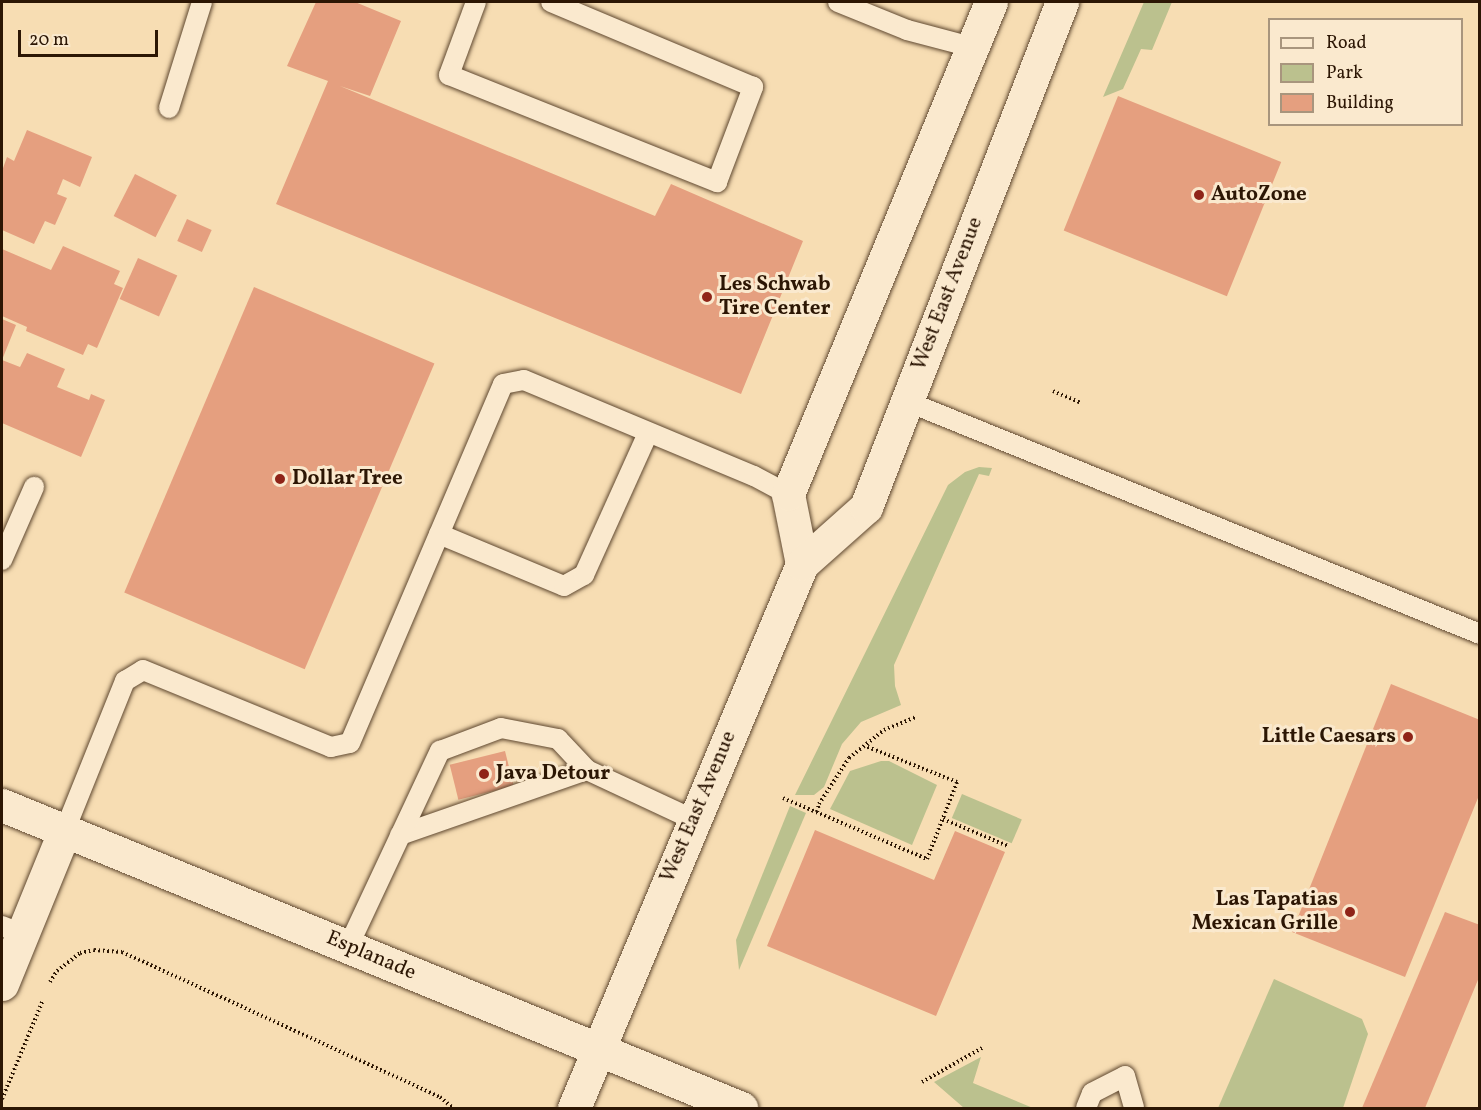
<!DOCTYPE html>
<html>
<head>
<meta charset="utf-8">
<style>
	body { margin:0 }
	#map { position:relative; width:1481px; height:1110px; overflow:hidden; background:#f7ddb3; font-family:Vollkorn,serif }
	div>[style] { position:absolute }
	.green>* { inset:0; background:#bbc18e; transform-origin:0 0 }
	.building>* { inset:0; background:#e59f7f; transform-origin:0 0 }
	.path>* { height:4px; margin-top:-2px; transform-origin:0; background:repeating-linear-gradient(90deg,#2c1604 0 1.5px,transparent 0 4.5px) }
	.roads { filter:drop-shadow(0 0 2px #5f4830) drop-shadow(0 0 2px #5f4830) }
	.service>* { height:20px; margin:-10px; padding:0 10px; transform-origin:10px; border-radius:10px; background:#fae9ce }
	.minor>* { height:33px; margin:-16.5px; padding:0 16.5px; transform-origin:16.5px; border-radius:16.5px; background:#fae9ce }
	.secondary>* { height:33px; margin:-16.5px; padding:0 16.5px; transform-origin:16.5px; border-radius:16.5px; background:#fae9ce }
	.dots>* { width:16px; height:16px; translate:-50% -50%; box-sizing:border-box; border:3px solid #fae9ce; border-radius:50% }
	span { translate:-50% -50%; white-space:nowrap; text-align:center; line-height:1.15; -webkit-text-stroke:6px #fae9ce; paint-order:stroke }
	.poi-label { font-size:21px; color:#2c1604; font-weight:700 }
	.left { translate:0 -50%; text-align:left }
	.right { translate:-100% -50%; text-align:right }
	.street-label { font-size:21px; color:#2c1604 }
	.frame { position:absolute; inset:0; border:3px solid #2c1604; pointer-events:none }
	.legend { position:absolute; left:1268px; top:18px; width:195px; height:108px; box-sizing:border-box; background:#fae9ce; border:2px solid #a8957d; margin:0; padding:8px 10px; list-style:none; font-size:18px; color:#2c1604 }
	.legend li { display:flex; align-items:center; gap:12px; height:30px }
	.legend b { width:30px; border:2px solid #a8957d }
	.scale { position:absolute; left:18px; top:30px; width:140px; height:27px; box-sizing:border-box; border:3px solid #2c1604; border-top:0; padding-left:8px; font-size:18px; line-height:21px; white-space:nowrap; color:#2c1604; -webkit-text-stroke:4px #fae9ce; paint-order:stroke }
</style>
</head>
<body>
<div id="map">
	<div class="green">
		<i style="clip-path:polygon(1144px 2px,1172px 2px,1152px 50px,1141px 49px,1123px 89px,1103px 97px)"></i>
		<i style="clip-path:polygon(979px 467px,992px 468px,989px 476px,979px 474px,894px 665px,895px 686px,901px 705px,861px 722px,842px 744px,824px 787px,814px 795px,795px 795px,948px 485px,965px 472px)"></i>
		<i style="clip-path:polygon(881px 761px,889px 761px,937px 785px,912px 845px,830px 809px,850px 771px)"></i>
		<i style="left:962px;top:794px;width:65px;height:26px;rotate:23deg"></i>
		<i style="clip-path:polygon(790px 806px,806px 813px,739px 970px,736px 940px)"></i>
		<i style="clip-path:polygon(1274px 979px,1362px 1019px,1368px 1034px,1343px 1108px,1218px 1108px)"></i>
		<i style="clip-path:polygon(981px 1057px,973px 1083px,1033px 1108px,964px 1108px,934px 1082px)"></i>
	</div>
	<div class="building">
		<i style="clip-path:polygon(316px 2px,355px 2px,401px 21px,370px 96px,340px 86px,655px 216px,671px 184px,803px 241px,741px 394px,276px 204px,328px 81px,287px 66px)"></i>
		<i style="left:1118px;top:96px;width:176px;height:145px;rotate:22deg"></i>
		<i style="clip-path:polygon(27px 130px,92px 157px,80px 187px,63px 179px,57px 194px,67px 198px,55px 225px,45px 221px,34px 244px,2px 230px,2px 171px,7px 157px,14px 161px)"></i>
		<i style="left:135px;top:174px;width:47px;height:47px;rotate:27deg"></i>
		<i style="left:187px;top:219px;width:27px;height:24px;rotate:24deg"></i>
		<i style="clip-path:polygon(63px 246px,120px 271px,114px 284px,123px 288px,97px 348px,88px 344px,83px 355px,26px 331px,27px 327px,2px 316px,2px 249px,51px 270px)"></i>
		<i style="left:138px;top:258px;width:43px;height:45px;rotate:24deg"></i>
		<i style="left:254px;top:287px;width:196px;height:332px;rotate:23deg"></i>
		<i style="clip-path:polygon(2px 319px,16px 325px,2px 360px,20px 367px,27px 353px,65px 369px,57px 387px,89px 400px,91px 394px,105px 400px,81px 457px,2px 423px)"></i>
		<i style="clip-path:polygon(1391px 684px,1480px 720px,1480px 793px,1405px 977px,1292px 932px)"></i>
		<i style="left:505px;top:751px;width:36px;height:57px;rotate:76deg"></i>
		<i style="clip-path:polygon(815px 830px,934px 880px,955px 831px,1005px 852px,936px 1016px,767px 946px)"></i>
		<i style="clip-path:polygon(1445px 912px,1480px 925px,1480px 975px,1425px 1108px,1362px 1108px)"></i>
	</div>
	<div class="path">
		<i style="left:1053px;top:391px;width:30px;rotate:23deg"></i>
		<i style="left:783px;top:798px;width:156px;rotate:23deg"></i>
		<i style="left:927px;top:859px;width:83px;rotate:-68.7deg"></i>
		<i style="left:957px;top:782px;width:99px;rotate:-158.6deg"></i>
		<i style="left:817px;top:812px;width:8px;rotate:-76deg"></i>
		<i style="left:819px;top:804px;width:55px;rotate:-56.9deg"></i>
		<i style="left:849px;top:758px;width:45px;rotate:-38.7deg"></i>
		<i style="left:884px;top:730px;width:35px;rotate:-22deg"></i>
		<i style="left:943px;top:819px;width:70px;rotate:22.6deg"></i>
		<i style="left:50px;top:982px;width:13px;rotate:-58deg"></i>
		<i style="left:57px;top:971px;width:29px;rotate:-38deg"></i>
		<i style="left:80px;top:953px;width:14px;rotate:-12deg"></i>
		<i style="left:94px;top:950px;width:28px;rotate:4deg"></i>
		<i style="left:122px;top:952px;width:349px;rotate:24.5deg"></i>
		<i style="left:440px;top:1097px;width:17px;rotate:40deg"></i>
		<i style="left:922px;top:1082px;width:69px;rotate:-29.5deg"></i>
		<i style="left:2px;top:1099px;width:107px;rotate:-67.5deg"></i>
	</div>
	<div class="roads">
		<div class="service">
			<i style="left:476px;top:2px;width:78px;rotate:110.3deg"></i>
			<i style="left:449px;top:75px;width:289px;rotate:21.8deg"></i>
			<i style="left:717px;top:182px;width:102px;rotate:-69.2deg"></i>
			<i style="left:753px;top:87px;width:219px;rotate:-157.2deg"></i>
			<i style="left:838px;top:2px;width:74px;rotate:22.1deg"></i>
			<i style="left:907px;top:30px;width:70px;rotate:14.8deg"></i>
			<i style="left:169px;top:108px;width:111px;rotate:-72.7deg"></i>
			<i style="left:906px;top:401px;width:619px;rotate:22.09deg"></i>
			<i style="left:439px;top:534px;width:135px;rotate:22.6deg"></i>
			<i style="left:564px;top:586px;width:23px;rotate:-29deg"></i>
			<i style="left:584px;top:575px;width:156px;rotate:-65.7deg"></i>
			<i style="left:2px;top:560px;width:80px;rotate:-66.3deg"></i>
			<i style="left:65px;top:830px;width:161px;rotate:-68.1deg"></i>
			<i style="left:125px;top:681px;width:21px;rotate:-31deg"></i>
			<i style="left:143px;top:670px;width:203px;rotate:22.3deg"></i>
			<i style="left:331px;top:747px;width:19px;rotate:-12deg"></i>
			<i style="left:350px;top:743px;width:390px;rotate:-66.9deg"></i>
			<i style="left:503px;top:384px;width:21px;rotate:-11deg"></i>
			<i style="left:524px;top:380px;width:249px;rotate:22.7deg"></i>
			<i style="left:754px;top:476px;width:38px;rotate:28deg"></i>
			<i style="left:400px;top:835px;width:198px;rotate:-19.2deg"></i>
			<i style="left:2px;top:926px;width:22px;rotate:22deg"></i>
			<i style="left:348px;top:947px;width:217px;rotate:-64.9deg"></i>
			<i style="left:440px;top:751px;width:65px;rotate:-20.7deg"></i>
			<i style="left:501px;top:728px;width:58px;rotate:10.9deg"></i>
			<i style="left:558px;top:739px;width:42px;rotate:46.9deg"></i>
			<i style="left:587px;top:770px;width:118px;rotate:25deg"></i>
			<i style="left:1086px;top:1108px;width:16px;rotate:-68deg"></i>
			<i style="left:1092px;top:1093px;width:37px;rotate:-27deg"></i>
			<i style="left:1125px;top:1076px;width:33px;rotate:74deg"></i>
		</div>
		<div class="minor">
			<i style="left:2px;top:984px;width:166px;rotate:-67.8deg"></i>
		</div>
		<div class="secondary">
			<i style="left:802px;top:564px;width:71px;rotate:-101.3deg"></i>
			<i style="left:788px;top:494px;width:532px;rotate:-67.58deg"></i>
			<i style="left:2px;top:805px;width:799px;rotate:22.29deg"></i>
			<i style="left:574px;top:1108px;width:590px;rotate:-67.26deg"></i>
			<i style="left:802px;top:564px;width:86px;rotate:-41.7deg"></i>
			<i style="left:866px;top:507px;width:542px;rotate:-68.79deg"></i>
		</div>
	</div>
	<div class="dots">
		<i style="left:1199px;top:195px;background:#8f2418"></i>
		<i style="left:707px;top:297px;background:#8f2418"></i>
		<i style="left:280px;top:479px;background:#8f2418"></i>
		<i style="left:1408px;top:737px;background:#8f2418"></i>
		<i style="left:484px;top:774px;background:#8f2418"></i>
		<i style="left:1350px;top:912px;background:#8f2418"></i>
	</div>
	<div class="poi-label">
		<span class="left" style="left:1211px;top:195px">AutoZone</span>
		<span class="left" style="left:719px;top:297px">Les Schwab<br>Tire Center</span>
		<span class="left" style="left:292px;top:479px">Dollar Tree</span>
		<span class="right" style="left:1396px;top:737px">Little Caesars</span>
		<span class="left" style="left:496px;top:774px">Java Detour</span>
		<span class="right" style="left:1338px;top:912px">Las Tapatias<br>Mexican Grille</span>
	</div>
	<div class="street-label">
		<span style="left:948px;top:294px;rotate:-69deg">West East Avenue</span>
		<span style="left:699px;top:807px;rotate:-67deg">West East Avenue</span>
		<span style="left:371px;top:956px;rotate:23deg">Esplanade</span>
	</div>
	<div class="frame"></div>
	<ul class="legend">
	<li><b style="height:8px;background:#fae9ce"></b>Road</li>
	<li><b style="height:16px;background:#bbc18e"></b>Park</li>
	<li><b style="height:16px;background:#e59f7f"></b>Building</li>
	</ul>
	<div class="scale">20 m</div>
</div>
</body>
</html>
